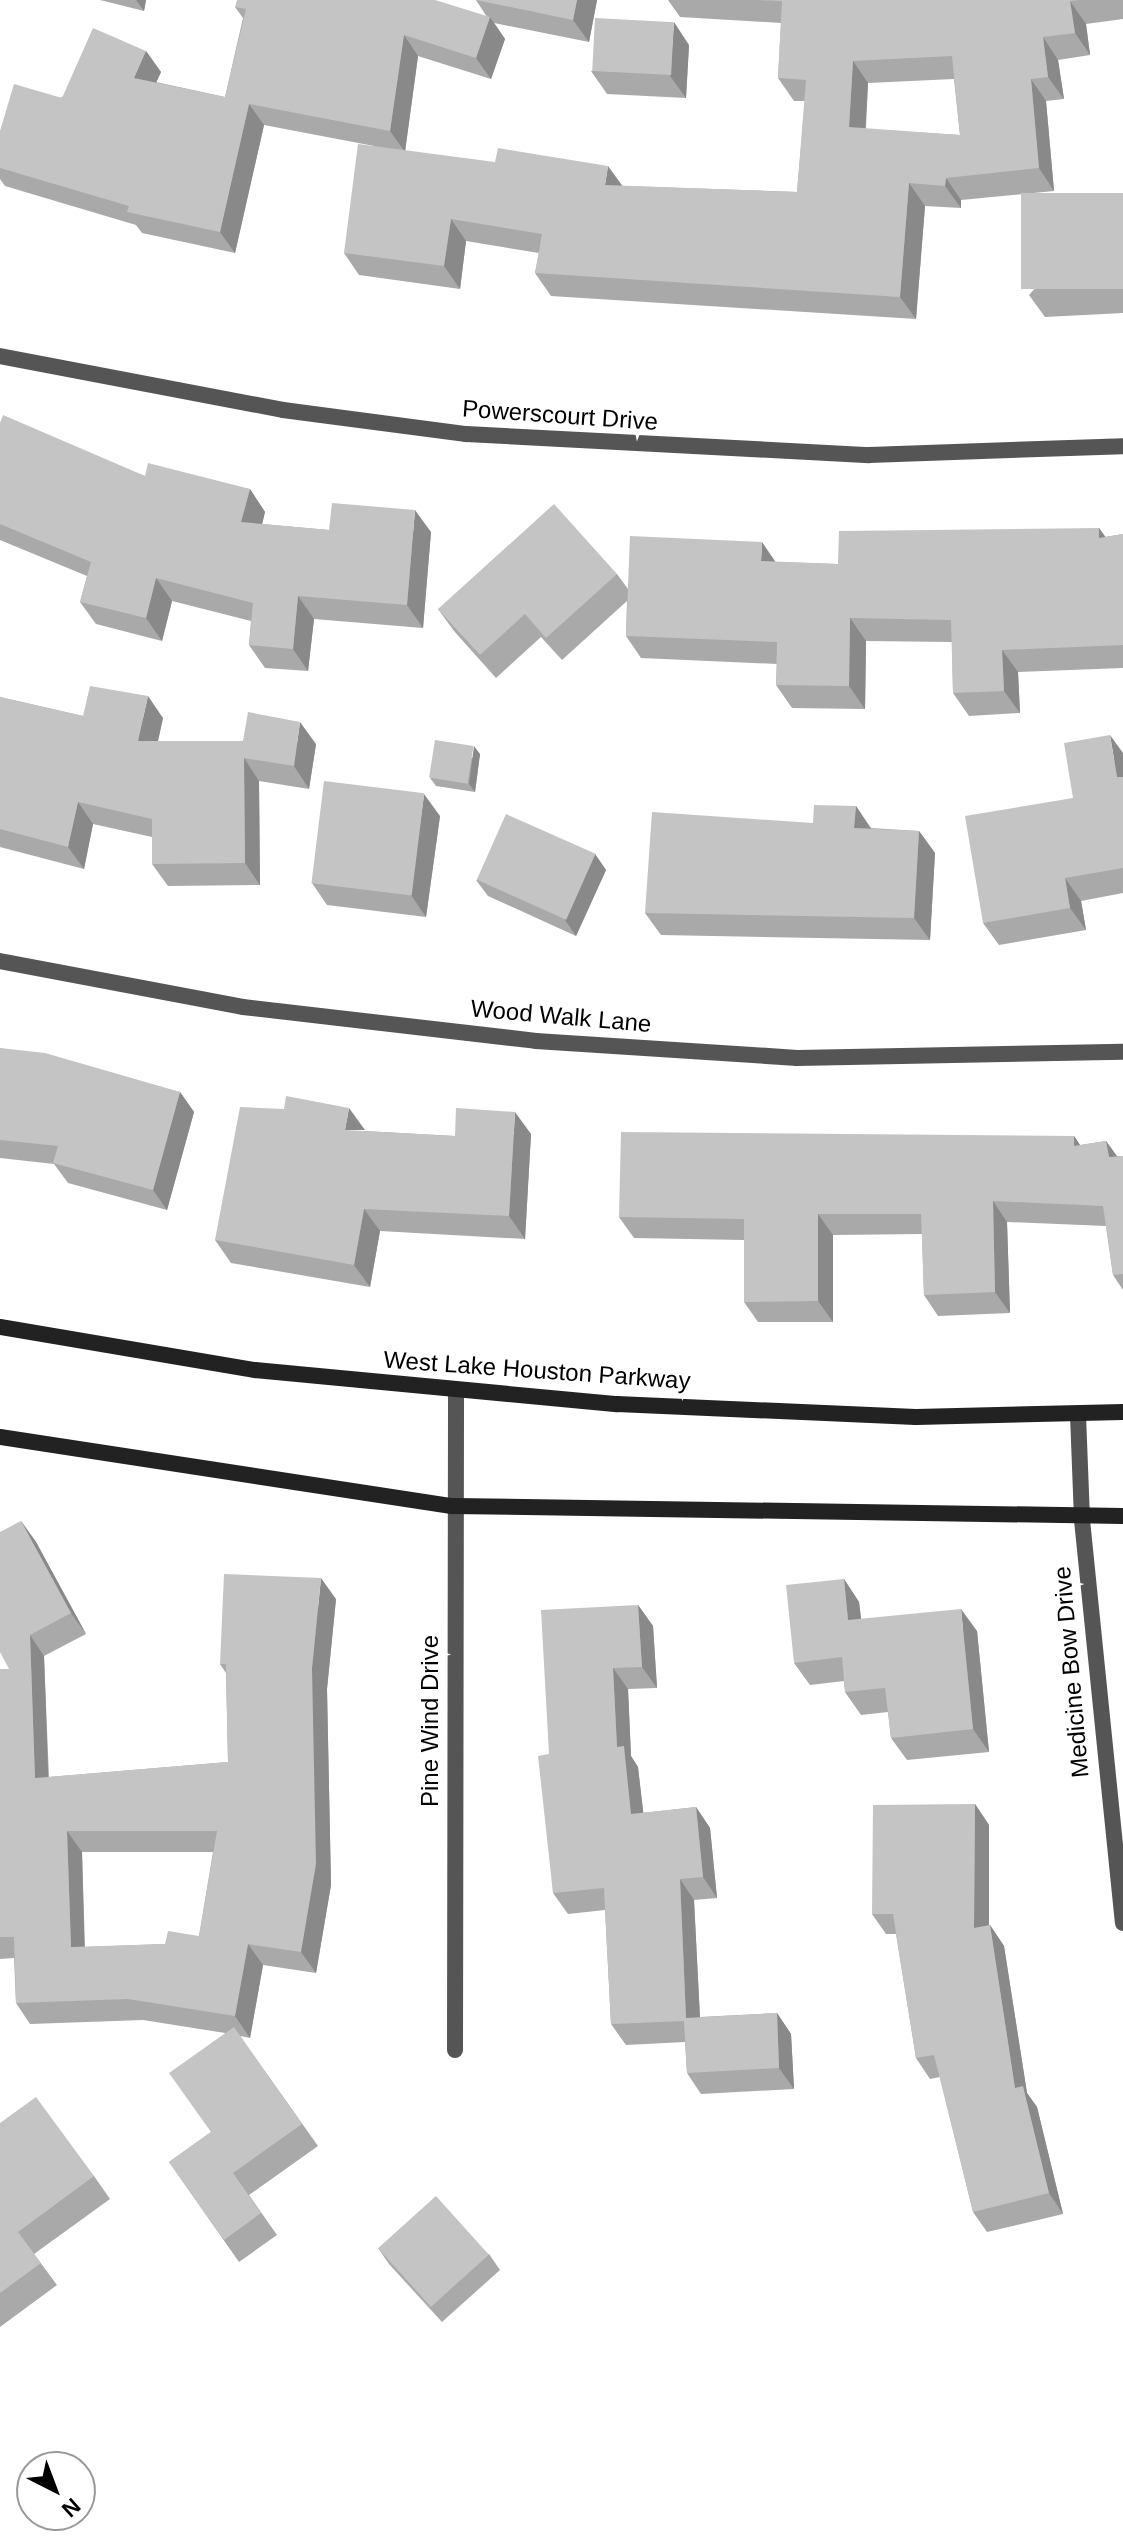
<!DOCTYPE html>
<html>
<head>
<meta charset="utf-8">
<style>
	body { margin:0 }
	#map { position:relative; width:1123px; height:2547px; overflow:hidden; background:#fff; font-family:Helvetica,sans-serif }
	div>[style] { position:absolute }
	.street>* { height:16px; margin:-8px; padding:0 8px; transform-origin:8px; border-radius:8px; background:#555 }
	.secondary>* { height:16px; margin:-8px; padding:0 8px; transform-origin:8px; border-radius:8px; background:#222 }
	.wall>* { inset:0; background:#a9a9a9 }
	.shaded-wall>* { inset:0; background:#898989 }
	.building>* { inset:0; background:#c4c4c4; transform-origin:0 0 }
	span { translate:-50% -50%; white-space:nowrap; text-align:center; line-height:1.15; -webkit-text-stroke:8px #fff; paint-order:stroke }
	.street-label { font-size:24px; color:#000 }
	.north { position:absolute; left:16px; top:2451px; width:80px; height:80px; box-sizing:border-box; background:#fff; border:2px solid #999; border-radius:50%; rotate:138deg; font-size:22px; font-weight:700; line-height:32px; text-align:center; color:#000 }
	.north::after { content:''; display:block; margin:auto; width:28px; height:36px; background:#000; clip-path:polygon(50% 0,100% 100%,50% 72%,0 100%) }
</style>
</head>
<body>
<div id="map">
	<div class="street">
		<i style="left:0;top:356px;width:288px;rotate:10.8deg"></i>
		<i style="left:283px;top:410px;width:185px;rotate:7.5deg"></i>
		<i style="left:466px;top:434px;width:404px;rotate:3deg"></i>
		<i style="left:869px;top:455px;width:254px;rotate:-2deg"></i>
		<i style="left:0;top:961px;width:247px;rotate:10.7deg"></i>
		<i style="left:243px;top:1007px;width:295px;rotate:6.6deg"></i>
		<i style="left:536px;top:1041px;width:262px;rotate:3.7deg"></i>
		<i style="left:797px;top:1058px;width:326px;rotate:-1.1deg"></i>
		<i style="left:1078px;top:1415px;width:105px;rotate:87.8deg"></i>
		<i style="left:1082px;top:1520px;width:405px;rotate:84.2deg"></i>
		<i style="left:455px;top:2050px;width:658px;rotate:-89.91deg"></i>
	</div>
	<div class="secondary">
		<i style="left:0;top:1327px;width:259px;rotate:9.6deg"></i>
		<i style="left:255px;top:1370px;width:364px;rotate:5.4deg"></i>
		<i style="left:617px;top:1404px;width:299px;rotate:2.5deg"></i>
		<i style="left:916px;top:1417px;width:207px;rotate:-1.4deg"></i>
		<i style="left:0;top:1437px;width:457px;rotate:8.7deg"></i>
		<i style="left:452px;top:1506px;width:671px;rotate:0.85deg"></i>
	</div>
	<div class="wall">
		<i style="clip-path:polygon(100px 0,146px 0,144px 11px)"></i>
		<i style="clip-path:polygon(evenodd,476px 0,597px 0,589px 42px,494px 23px,505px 39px,491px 79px,418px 56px,405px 151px,623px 186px,797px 192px,805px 101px,794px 101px,778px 78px,781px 23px,680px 17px,668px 0,1123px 0,1123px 19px,1086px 24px,1090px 55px,1058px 60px,1064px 99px,1046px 101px,1054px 191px,961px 200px,961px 208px,925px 206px,916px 319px,551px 296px,535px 273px,539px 253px,466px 241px,460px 289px,359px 275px,344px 253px,374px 146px,264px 125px,235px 253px,142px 233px,136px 225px,5px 186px,0 179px,0 131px,146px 51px,161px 72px,156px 82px,225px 97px,243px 18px,235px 7px,487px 17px,476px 0,954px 79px,960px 135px,866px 129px,868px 83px,954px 79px)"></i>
		<i style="clip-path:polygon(689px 45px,686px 98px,607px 94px,591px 71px)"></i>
		<i style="clip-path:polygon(1123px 193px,1123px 313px,1045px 317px,1029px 295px)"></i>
		<i style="clip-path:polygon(0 423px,145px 476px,250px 489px,265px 512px,262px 524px,329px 530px,431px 532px,423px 628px,314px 619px,308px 671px,265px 668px,249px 645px,251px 621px,172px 601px,162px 641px,96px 624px,80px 602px,87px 576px,0 540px)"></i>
		<i style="clip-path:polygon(1099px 528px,1105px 537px,1123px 534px,1123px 668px,1018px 672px,1020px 713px,969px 716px,953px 693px,952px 642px,866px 641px,865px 709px,792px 708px,776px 685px,777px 664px,641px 658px,626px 636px,627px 601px,562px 660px,541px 637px,496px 678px,454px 631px,438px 609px,617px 574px,628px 589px,776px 562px,838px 564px)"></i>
		<i style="clip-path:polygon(0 697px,83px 716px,163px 718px,158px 741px,316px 744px,309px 789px,259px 781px,260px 885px,168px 886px,152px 864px,152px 837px,93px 824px,84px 869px,0 847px)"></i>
		<i style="clip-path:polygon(1123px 753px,1123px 893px,1081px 901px,1086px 930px,999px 945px,983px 923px,1073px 798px)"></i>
		<i style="clip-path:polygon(480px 754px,475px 792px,436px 786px,430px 778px)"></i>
		<i style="clip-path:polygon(856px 806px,871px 828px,919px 831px,935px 853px,930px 940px,661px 935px,645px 913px,813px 823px)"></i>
		<i style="clip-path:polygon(440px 816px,426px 917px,327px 905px,312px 883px)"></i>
		<i style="clip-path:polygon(595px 854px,606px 870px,576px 936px,488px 896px,476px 880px)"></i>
		<i style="clip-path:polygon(0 1048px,180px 1092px,194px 1112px,167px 1210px,68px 1183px,54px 1164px,0 1158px)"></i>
		<i style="clip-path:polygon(365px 1131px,455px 1136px,531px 1134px,525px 1239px,380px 1231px,370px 1287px,231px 1263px,215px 1240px)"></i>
		<i style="clip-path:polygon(1074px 1136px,1080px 1145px,1106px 1141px,1117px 1156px,1123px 1156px,1123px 1290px,1113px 1275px,1106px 1226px,1007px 1222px,1010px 1313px,938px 1316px,924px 1295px,922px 1234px,833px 1235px,833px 1322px,758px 1322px,744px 1302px,744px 1240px,634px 1238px,619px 1217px)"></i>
		<i style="clip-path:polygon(evenodd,21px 1521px,36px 1542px,86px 1634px,44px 1656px,49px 1777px,228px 1762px,226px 1673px,220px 1664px,336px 1599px,327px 1689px,331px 1885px,316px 1973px,263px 1965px,250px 2038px,240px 2036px,318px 2146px,249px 2195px,277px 2235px,239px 2262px,169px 2162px,211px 2132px,225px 2033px,143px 2020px,30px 2024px,16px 2003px,14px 1958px,0 1959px,0 1669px,9px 1669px,21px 1521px,82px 1852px,213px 1852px,199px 1936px,165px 1944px,85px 1947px,82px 1852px)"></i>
		<i style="clip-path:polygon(844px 1579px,859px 1602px,861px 1619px,977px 1631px,989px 1752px,907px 1760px,891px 1738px,888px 1712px,861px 1715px,845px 1692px,844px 1681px,810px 1685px,794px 1663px)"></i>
		<i style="clip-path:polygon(638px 1605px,653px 1626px,657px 1688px,628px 1689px,631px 1756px,638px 1767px,643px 1813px,696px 1807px,710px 1828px,717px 1898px,694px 1900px,700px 2017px,777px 2013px,791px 2034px,794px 2089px,701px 2094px,687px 2073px,685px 2042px,626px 2045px,611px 2024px,605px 1910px,568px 1914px,553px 1893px,549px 1754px)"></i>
		<i style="clip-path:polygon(975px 1804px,989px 1825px,989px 1925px,990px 1925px,1004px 1946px,1027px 2093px,1037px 2107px,1063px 2214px,987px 2232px,973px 2212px,940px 2077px,930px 2079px,916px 2058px,896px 1934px,886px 1934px,872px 1914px)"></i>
		<i style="clip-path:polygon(0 2123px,94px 2176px,110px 2199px,34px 2254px,57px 2285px,0 2327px)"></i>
		<i style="clip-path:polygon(378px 2248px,489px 2254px,500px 2270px,442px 2322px,389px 2264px)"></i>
	</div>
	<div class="shaded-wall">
		<i style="clip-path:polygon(136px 0,146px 0,144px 11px)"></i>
		<i style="clip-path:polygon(577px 0,597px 0,589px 42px,573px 20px)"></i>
		<i style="clip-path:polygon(1070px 1px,1086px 24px,1090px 55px,1075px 33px)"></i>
		<i style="clip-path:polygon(490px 17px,505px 39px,491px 79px,476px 58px)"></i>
		<i style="clip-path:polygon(674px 22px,689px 45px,686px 98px,670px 76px)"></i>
		<i style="clip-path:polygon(404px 35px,418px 56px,405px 152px,390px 131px)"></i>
		<i style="clip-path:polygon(1043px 37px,1058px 60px,1064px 99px,1048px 77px)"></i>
		<i style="clip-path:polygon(146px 51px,161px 72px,149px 99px,134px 78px)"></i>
		<i style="clip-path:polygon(853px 61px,868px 83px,864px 150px,849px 127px)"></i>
		<i style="clip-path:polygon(1031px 79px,1046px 101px,1054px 191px,1039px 168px)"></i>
		<i style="clip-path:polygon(249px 104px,264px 125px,235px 253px,220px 232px)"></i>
		<i style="clip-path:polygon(608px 166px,624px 188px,605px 185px)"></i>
		<i style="clip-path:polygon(946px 178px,961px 200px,961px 208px,945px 186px)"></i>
		<i style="clip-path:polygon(909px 183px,925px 206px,916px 319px,900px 297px)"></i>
		<i style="clip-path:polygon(451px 219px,466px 241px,460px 289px,444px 266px)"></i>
		<i style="clip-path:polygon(250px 489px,265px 512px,257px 545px,241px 522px)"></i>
		<i style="clip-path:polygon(415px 510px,431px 532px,423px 628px,407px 605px)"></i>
		<i style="clip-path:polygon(1099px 528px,1115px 550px,1099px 538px)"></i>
		<i style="clip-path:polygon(762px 542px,777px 564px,761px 561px)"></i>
		<i style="clip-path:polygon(156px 578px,172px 601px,162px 641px,146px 618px)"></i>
		<i style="clip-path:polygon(298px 596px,314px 619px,308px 671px,293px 649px)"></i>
		<i style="clip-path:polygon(850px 618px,866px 641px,865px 709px,849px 686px)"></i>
		<i style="clip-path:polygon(1002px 650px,1018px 672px,1020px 713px,1004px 691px)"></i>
		<i style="clip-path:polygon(148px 696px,163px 718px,153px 763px,138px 741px)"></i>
		<i style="clip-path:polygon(300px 722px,316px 744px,309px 789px,294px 766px)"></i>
		<i style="clip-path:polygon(1110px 735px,1123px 753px,1123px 786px,1117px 777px)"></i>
		<i style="clip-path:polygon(474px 746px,480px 754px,475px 792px,469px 784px)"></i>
		<i style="clip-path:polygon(244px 758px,259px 781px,260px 885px,245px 863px)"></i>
		<i style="clip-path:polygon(424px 794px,440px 816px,426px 917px,411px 895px)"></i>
		<i style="clip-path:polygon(78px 802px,93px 824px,84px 869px,68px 847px)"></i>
		<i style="clip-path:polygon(856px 806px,871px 829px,854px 828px)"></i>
		<i style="clip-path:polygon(919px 831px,935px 853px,930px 940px,914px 918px)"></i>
		<i style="clip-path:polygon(595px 854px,606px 870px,576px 936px,565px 920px)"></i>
		<i style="clip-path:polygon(1065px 878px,1081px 901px,1086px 930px,1070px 908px)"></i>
		<i style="clip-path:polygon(180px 1092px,194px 1112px,167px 1210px,153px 1190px)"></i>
		<i style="clip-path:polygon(349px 1108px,365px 1130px,345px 1130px)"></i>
		<i style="clip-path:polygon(515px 1112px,531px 1134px,525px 1239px,509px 1216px)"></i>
		<i style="clip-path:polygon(1074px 1136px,1088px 1157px,1074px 1146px)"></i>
		<i style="clip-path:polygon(1106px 1141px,1121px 1162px,1109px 1157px)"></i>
		<i style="clip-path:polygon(993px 1201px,1007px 1222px,1010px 1313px,995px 1292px)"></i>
		<i style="clip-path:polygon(364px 1209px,380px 1231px,370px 1287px,354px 1265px)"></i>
		<i style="clip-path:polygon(818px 1214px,833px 1235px,833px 1322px,818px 1301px)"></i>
		<i style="clip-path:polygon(21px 1521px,36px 1542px,86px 1634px,71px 1613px)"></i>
		<i style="clip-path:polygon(321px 1578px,336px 1599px,327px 1689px,331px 1885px,316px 1973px,301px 1952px,312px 1668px)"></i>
		<i style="clip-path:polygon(844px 1579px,859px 1602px,864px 1643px,848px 1620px)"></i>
		<i style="clip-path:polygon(638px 1605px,653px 1626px,657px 1688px,642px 1667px)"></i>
		<i style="clip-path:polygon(961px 1609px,977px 1631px,989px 1752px,973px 1729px)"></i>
		<i style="clip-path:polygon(30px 1635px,44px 1656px,49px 1799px,35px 1778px)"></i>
		<i style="clip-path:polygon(613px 1668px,628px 1689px,631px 1756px,638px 1767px,646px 1835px,631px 1814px,617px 1747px)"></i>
		<i style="clip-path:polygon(975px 1804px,989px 1825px,989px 1948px,974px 1928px)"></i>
		<i style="clip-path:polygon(696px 1807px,710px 1828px,717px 1898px,703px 1877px)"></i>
		<i style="clip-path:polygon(67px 1831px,82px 1852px,85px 1968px,71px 1947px)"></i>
		<i style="clip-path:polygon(680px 1879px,694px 1900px,701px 2039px,686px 2018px)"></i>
		<i style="clip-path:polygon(990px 1925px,1004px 1946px,1027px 2093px,1037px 2107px,1063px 2214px,1049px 2193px,1015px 2088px)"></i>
		<i style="clip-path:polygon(248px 1944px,263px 1965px,250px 2038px,235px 2016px)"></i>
		<i style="clip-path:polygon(777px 2013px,791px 2034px,794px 2089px,779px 2068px)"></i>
	</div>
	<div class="building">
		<i style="clip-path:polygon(237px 0,435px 0,490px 17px,476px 58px,404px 35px,390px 131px,249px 104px,220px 232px,127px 212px,129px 206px,0 168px,0 131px,14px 84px,62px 98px,93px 28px,146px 51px,134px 78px,225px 97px,246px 9px,235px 7px)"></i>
		<i style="clip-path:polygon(476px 0,577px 0,573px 20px)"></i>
		<i style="clip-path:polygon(evenodd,757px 0,1080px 0,1070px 1px,1075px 33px,1043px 37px,1048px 77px,1031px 79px,1039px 168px,946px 178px,945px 186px,909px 183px,900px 297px,535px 273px,542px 234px,451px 219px,444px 266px,344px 253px,358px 144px,495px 162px,498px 148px,608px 166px,605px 185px,797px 192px,806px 80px,778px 78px,782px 1px,757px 0,952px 56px,960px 135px,849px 127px,853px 61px,952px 56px)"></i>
		<i style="left:595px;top:18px;width:79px;height:53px;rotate:3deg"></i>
		<i style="left:1123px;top:193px;width:96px;height:102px;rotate:90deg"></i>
		<i style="clip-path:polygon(3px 415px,145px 476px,148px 463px,250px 489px,241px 522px,329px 530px,332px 503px,415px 510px,407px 605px,298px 596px,293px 649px,249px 645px,253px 603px,156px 578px,146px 618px,80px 602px,91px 562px,0 524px,0 423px)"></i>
		<i style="clip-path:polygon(554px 504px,617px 574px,546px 638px,525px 614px,480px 655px,438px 609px)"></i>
		<i style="clip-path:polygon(1099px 528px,1099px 538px,1123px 534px,1123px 645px,1002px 650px,1004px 691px,953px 693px,951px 620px,850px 618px,849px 686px,776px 685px,777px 642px,626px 636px,630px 536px,762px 542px,761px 561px,838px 564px,839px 531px)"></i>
		<i style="clip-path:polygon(90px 686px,148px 696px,138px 741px,243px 741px,248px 712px,300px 722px,294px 766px,244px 758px,245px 863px,152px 864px,152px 819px,78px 802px,68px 847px,0 829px,0 697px,83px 716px)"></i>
		<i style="clip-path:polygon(1110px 735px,1117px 777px,1123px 777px,1123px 868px,1065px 878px,1070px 908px,983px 923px,965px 816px,1073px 798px,1064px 743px)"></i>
		<i style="left:435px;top:740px;width:39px;height:38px;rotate:9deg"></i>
		<i style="left:324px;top:781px;width:101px;height:103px;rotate:7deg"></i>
		<i style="clip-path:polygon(814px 805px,856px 806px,854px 828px,919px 831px,914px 918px,645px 913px,652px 812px,813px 823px)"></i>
		<i style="left:506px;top:814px;width:98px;height:72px;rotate:24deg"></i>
		<i style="clip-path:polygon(0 1048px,45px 1053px,180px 1092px,153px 1190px,53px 1163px,58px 1146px,0 1140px)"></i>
		<i style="clip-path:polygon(286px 1096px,349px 1108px,345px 1130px,455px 1136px,456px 1108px,515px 1112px,509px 1216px,364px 1209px,354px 1265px,215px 1240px,240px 1107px,284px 1109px)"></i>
		<i style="clip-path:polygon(621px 1132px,1074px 1136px,1074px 1146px,1106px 1141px,1109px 1157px,1123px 1156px,1123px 1274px,1113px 1275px,1103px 1206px,993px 1201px,995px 1292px,924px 1295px,921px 1214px,818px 1214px,818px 1301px,744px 1302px,744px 1219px,619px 1217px)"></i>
		<i style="clip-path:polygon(evenodd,21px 1521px,71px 1613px,30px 1635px,35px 1778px,228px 1762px,226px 1664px,220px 1664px,224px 1574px,321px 1578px,312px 1668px,316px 1864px,301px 1952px,248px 1944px,235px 2016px,128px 1999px,16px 2003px,14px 1937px,0 1937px,0 1669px,9px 1669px,0 1652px,0 1532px,21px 1521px,67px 1831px,217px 1831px,199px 1936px,168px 1931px,165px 1944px,71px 1947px,67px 1831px)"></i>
		<i style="clip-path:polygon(844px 1579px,848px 1620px,961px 1609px,973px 1729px,891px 1738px,885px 1688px,845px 1692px,842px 1657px,794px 1663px,786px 1585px)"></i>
		<i style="clip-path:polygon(638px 1605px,642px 1667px,613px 1668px,617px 1747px,624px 1746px,631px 1814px,696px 1807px,703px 1877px,680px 1879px,686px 2018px,777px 2013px,779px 2068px,687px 2073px,684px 2021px,611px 2024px,604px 1888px,553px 1893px,538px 1756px,549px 1754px,541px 1610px)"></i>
		<i style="clip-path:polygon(975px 1804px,974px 1928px,990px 1925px,1015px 2088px,1023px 2086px,1049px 2193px,973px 2212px,934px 2055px,916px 2058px,893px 1914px,872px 1914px,873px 1805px)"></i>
		<i style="clip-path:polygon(234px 2027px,302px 2124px,233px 2173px,261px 2213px,224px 2240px,169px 2162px,211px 2132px,169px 2073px)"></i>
		<i style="clip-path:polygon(36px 2097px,94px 2176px,18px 2232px,41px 2263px,0 2293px,0 2123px)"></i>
		<i style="left:436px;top:2196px;width:79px;height:78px;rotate:48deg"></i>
	</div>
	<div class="street-label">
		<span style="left:560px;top:415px;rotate:4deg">Powerscourt Drive</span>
		<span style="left:561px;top:1016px;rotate:5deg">Wood Walk Lane</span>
		<span style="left:537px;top:1370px;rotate:4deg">West Lake Houston Parkway</span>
		<span style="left:1071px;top:1672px;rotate:-95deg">Medicine Bow Drive</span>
		<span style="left:430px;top:1721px;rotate:-90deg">Pine Wind Drive</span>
	</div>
	<div class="north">N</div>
</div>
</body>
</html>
